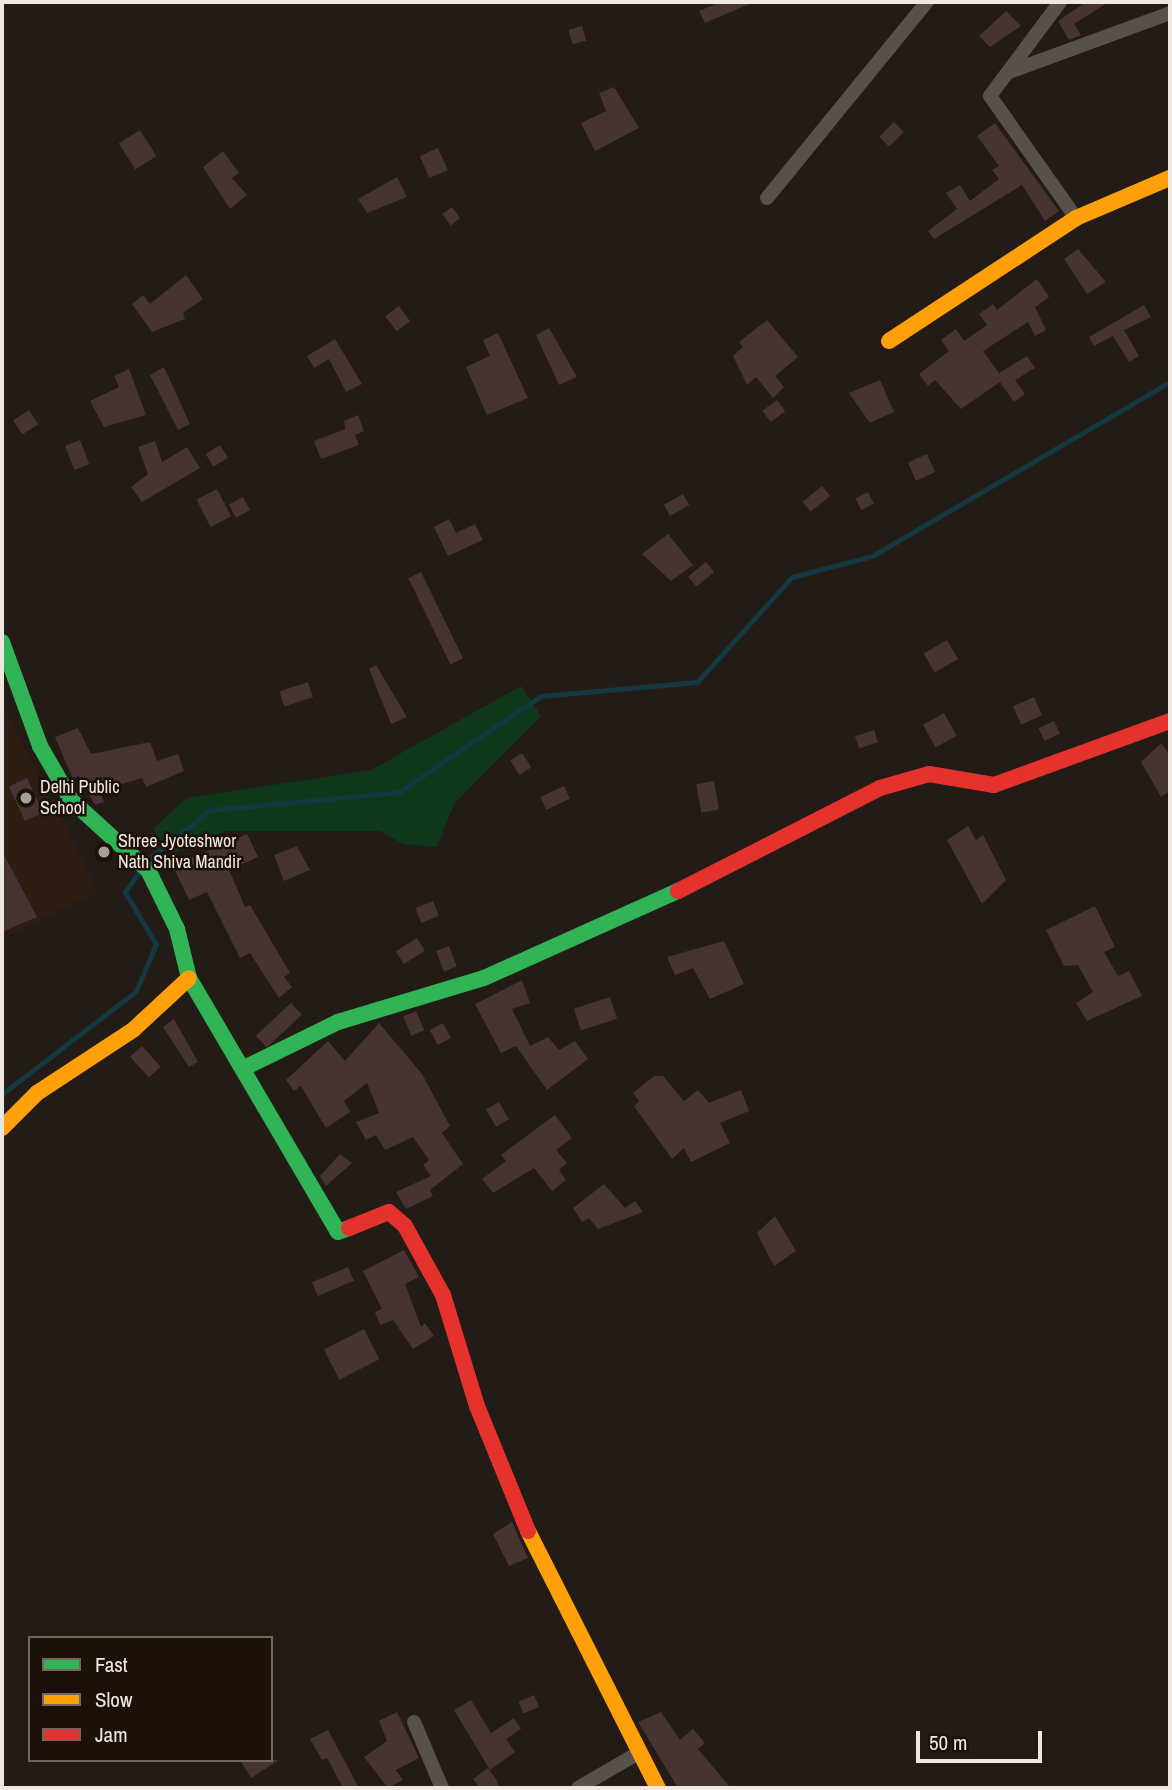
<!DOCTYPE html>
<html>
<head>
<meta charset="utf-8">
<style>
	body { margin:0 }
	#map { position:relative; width:1172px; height:1790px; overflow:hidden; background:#221b16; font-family:"Archivo Narrow",sans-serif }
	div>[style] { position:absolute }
	.built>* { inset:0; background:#2d1d13 }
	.green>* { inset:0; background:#0f381a }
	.stream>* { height:5px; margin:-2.5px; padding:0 2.5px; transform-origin:2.5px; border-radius:2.5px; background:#133840 }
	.building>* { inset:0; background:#473432; transform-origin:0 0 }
	.street>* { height:14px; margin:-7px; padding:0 7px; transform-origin:7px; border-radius:7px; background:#56514c }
	.fast>* { height:16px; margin:-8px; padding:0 8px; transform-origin:8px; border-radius:8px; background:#30b455 }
	.slow>* { height:16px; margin:-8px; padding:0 8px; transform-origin:8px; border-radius:8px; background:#ff9f0a }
	.jam>* { height:16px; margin:-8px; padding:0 8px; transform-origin:8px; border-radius:8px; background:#e5322d }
	.dots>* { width:19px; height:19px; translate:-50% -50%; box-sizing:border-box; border:4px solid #1c1109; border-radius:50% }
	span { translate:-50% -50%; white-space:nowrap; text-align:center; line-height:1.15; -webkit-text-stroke:5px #1c1109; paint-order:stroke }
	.poi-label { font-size:18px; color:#efe7e1 }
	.left { translate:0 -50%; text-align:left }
	.frame { position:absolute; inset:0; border:4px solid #efe7e1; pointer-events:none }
	.legend { position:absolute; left:28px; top:1636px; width:245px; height:126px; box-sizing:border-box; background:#1c1109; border:2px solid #70675f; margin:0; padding:9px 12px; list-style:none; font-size:21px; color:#efe7e1 }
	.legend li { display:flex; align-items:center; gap:14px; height:35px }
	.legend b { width:35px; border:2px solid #70675f }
	.scale { position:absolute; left:916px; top:1731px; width:126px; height:32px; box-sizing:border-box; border:4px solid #efe7e1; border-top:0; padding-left:9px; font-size:21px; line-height:24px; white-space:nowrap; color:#efe7e1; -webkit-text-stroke:5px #1c1109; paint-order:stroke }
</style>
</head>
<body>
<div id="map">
	<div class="built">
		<i style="clip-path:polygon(2px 704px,99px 892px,2px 939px)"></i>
	</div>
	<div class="green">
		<i style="clip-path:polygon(521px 686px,541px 716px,454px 804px,437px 847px,403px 844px,380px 831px,227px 831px,171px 854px,153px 829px,186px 798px,371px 770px)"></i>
	</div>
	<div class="stream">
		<i style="left:2px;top:1094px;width:169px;rotate:-37.5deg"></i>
		<i style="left:136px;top:991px;width:51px;rotate:-66.9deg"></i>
		<i style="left:156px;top:944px;width:61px;rotate:-120.8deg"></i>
		<i style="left:125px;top:892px;width:40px;rotate:-55.1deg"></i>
		<i style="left:148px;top:859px;width:79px;rotate:-38.3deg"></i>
		<i style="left:210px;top:810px;width:190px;rotate:-5.4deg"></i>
		<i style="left:399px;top:792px;width:171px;rotate:-34.1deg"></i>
		<i style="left:541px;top:696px;width:157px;rotate:-5.1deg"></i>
		<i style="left:697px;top:682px;width:142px;rotate:-47.9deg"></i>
		<i style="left:792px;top:577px;width:83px;rotate:-14.7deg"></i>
		<i style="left:872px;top:556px;width:345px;rotate:-30.3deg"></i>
	</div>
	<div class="building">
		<i style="clip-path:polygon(721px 2px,754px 2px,705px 23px,699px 11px)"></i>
		<i style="clip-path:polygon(1086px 2px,1107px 3px,1074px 24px,1081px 35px,1069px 40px,1058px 21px)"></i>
		<i style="clip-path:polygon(1006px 11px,1021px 26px,990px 47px,979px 36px)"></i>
		<i style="left:582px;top:26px;width:15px;height:14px;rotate:74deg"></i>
		<i style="clip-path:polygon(614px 87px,639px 128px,595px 151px,581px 123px,606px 111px,599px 93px)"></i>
		<i style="left:894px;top:122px;width:14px;height:21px;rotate:45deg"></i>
		<i style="clip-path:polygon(995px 123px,1059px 211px,1045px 221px,1022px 185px,934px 239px,928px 231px,957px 209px,946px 193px,960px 185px,970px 201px,999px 179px,992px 170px,999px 166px,977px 136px)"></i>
		<i style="left:140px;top:130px;width:31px;height:25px;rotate:58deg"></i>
		<i style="left:438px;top:148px;width:24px;height:20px;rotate:66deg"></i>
		<i style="clip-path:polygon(223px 151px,239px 173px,232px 178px,247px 195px,230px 209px,203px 167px)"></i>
		<i style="clip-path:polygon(397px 177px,407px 197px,367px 213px,358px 199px)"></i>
		<i style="left:452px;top:207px;width:14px;height:12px;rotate:54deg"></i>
		<i style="clip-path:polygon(1078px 249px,1106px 282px,1087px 294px,1064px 259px)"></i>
		<i style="clip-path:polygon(186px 275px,203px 299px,183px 313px,185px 319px,152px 332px,132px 304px,143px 295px,150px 304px)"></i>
		<i style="clip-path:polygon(1037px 279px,1049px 297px,1035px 307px,1046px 330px,1035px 336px,1028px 322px,983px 351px,999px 373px,1027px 356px,1035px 368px,1015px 380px,1025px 394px,1014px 402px,1000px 382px,961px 409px,935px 380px,928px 386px,919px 374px,949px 351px,941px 340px,956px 329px,964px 341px,987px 325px,979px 314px,993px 304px,997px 310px)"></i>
		<i style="clip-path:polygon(1144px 305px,1151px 317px,1124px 330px,1139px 356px,1129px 362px,1113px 336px,1094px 346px,1089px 337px)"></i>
		<i style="left:399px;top:306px;width:19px;height:17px;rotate:54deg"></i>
		<i style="clip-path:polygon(767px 320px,798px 357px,775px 376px,784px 387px,773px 398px,756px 377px,747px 385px,733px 356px,743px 347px,739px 342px)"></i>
		<i style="clip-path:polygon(549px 328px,577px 377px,559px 385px,536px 335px)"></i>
		<i style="clip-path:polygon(498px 333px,528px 398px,487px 415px,466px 367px,490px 356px,483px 340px)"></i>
		<i style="clip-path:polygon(335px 339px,362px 384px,346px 392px,329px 359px,314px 368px,307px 356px)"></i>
		<i style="clip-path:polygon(164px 367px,190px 424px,178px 430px,150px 375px)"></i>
		<i style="clip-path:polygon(129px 369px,146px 415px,104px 427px,90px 401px,119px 387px,114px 376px)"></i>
		<i style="clip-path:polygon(880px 380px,894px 412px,870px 423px,849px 393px)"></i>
		<i style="left:777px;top:400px;width:14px;height:18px;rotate:54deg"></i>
		<i style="left:29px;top:410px;width:17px;height:19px;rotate:57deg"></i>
		<i style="clip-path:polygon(358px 415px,364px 431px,355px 435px,359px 445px,321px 459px,314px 441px,345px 429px,344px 421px)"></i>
		<i style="left:80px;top:440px;width:26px;height:16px;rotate:69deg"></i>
		<i style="clip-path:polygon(155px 441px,162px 462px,187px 447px,200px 468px,142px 502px,131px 487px,148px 474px,138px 447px)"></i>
		<i style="left:220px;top:445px;width:15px;height:17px;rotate:58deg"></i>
		<i style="left:927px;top:454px;width:20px;height:21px;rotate:66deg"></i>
		<i style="left:822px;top:486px;width:13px;height:25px;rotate:51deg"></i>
		<i style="left:217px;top:489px;width:31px;height:23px;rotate:63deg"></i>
		<i style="left:868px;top:492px;width:13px;height:14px;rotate:63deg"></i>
		<i style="left:683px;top:494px;width:13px;height:22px;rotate:61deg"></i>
		<i style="left:243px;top:497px;width:15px;height:16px;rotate:62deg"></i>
		<i style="clip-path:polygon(449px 519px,456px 533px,475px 524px,483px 540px,448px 556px,434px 527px)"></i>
		<i style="clip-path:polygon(668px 534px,693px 565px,671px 581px,642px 554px)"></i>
		<i style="left:706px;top:562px;width:13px;height:23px;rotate:51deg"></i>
		<i style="left:421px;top:572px;width:96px;height:14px;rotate:64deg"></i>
		<i style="left:947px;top:640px;width:22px;height:27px;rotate:60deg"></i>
		<i style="clip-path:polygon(376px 665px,407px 717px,391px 724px,369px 669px)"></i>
		<i style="left:308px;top:682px;width:16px;height:30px;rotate:72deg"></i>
		<i style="left:1034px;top:697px;width:20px;height:23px;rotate:66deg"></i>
		<i style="left:944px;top:713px;width:26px;height:24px;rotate:61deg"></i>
		<i style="left:1054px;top:721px;width:14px;height:17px;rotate:65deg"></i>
		<i style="clip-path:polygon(78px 728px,91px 754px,150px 742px,157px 761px,178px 754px,184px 771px,146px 787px,142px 778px,99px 791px,104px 802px,95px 805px,79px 776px,73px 779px,55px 737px)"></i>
		<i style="left:874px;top:730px;width:13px;height:20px;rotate:72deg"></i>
		<i style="clip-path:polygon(1161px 743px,1170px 755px,1170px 791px,1161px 797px,1141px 762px)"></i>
		<i style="left:522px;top:753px;width:17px;height:14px;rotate:57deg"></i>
		<i style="left:27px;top:778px;width:38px;height:20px;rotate:65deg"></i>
		<i style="left:714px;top:781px;width:29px;height:18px;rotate:80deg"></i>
		<i style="left:564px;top:786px;width:14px;height:26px;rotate:65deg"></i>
		<i style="clip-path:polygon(968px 826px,976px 840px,983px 835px,1006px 880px,982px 904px,947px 840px)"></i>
		<i style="clip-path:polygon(247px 834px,258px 857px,229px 870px,245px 907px,250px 905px,290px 973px,284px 977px,292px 987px,279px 998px,250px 953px,240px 958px,207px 892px,189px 900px,173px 866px)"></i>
		<i style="clip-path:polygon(297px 846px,310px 870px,284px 881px,274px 855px)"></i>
		<i style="clip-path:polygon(2px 851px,37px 917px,2px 932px)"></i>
		<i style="left:433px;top:901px;width:16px;height:19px;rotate:68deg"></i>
		<i style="clip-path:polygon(1095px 906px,1115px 947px,1104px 952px,1118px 976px,1129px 971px,1142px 996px,1087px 1021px,1076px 1003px,1093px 992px,1078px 965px,1064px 966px,1046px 930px)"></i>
		<i style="left:417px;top:938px;width:15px;height:25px;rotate:58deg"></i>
		<i style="clip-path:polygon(724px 941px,744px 984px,710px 999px,693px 968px,675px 975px,667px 957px)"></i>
		<i style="left:449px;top:946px;width:22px;height:14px;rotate:69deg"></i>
		<i style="clip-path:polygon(522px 980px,530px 1003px,512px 1009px,530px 1046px,548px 1037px,559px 1050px,575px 1041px,588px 1059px,547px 1090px,516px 1046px,501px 1053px,475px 1004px)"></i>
		<i style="left:610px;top:997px;width:23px;height:38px;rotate:72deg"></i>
		<i style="left:291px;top:1003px;width:16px;height:48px;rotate:47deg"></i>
		<i style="left:416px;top:1011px;width:21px;height:14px;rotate:67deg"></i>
		<i style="clip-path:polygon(174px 1019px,198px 1062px,189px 1067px,163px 1027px)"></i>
		<i style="clip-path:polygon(379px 1023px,422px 1074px,450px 1126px,442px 1133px,463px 1164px,430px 1190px,433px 1196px,406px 1209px,396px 1192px,431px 1176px,423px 1165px,429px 1160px,413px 1137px,385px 1150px,376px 1135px,366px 1140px,356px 1122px,379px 1113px,367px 1083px,344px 1101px,350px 1112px,326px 1128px,301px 1086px,294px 1091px,286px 1080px,328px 1041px,345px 1061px)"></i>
		<i style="left:443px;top:1023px;width:17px;height:15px;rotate:62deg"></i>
		<i style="left:142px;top:1046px;width:28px;height:16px;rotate:48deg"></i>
		<i style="clip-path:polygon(654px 1076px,663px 1076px,684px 1101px,698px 1090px,709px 1103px,741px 1090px,749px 1111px,720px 1123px,730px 1143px,691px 1162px,684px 1148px,672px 1159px,634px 1106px,639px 1101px,633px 1093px)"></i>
		<i style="left:499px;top:1102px;width:20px;height:15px;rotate:60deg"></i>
		<i style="clip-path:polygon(555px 1115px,572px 1138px,556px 1150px,567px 1163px,559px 1170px,566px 1180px,552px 1191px,534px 1168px,493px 1193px,482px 1179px,506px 1161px,501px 1155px)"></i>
		<i style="clip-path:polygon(340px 1154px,352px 1163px,326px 1186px,320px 1176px)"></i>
		<i style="clip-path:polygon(604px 1184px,625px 1208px,635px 1201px,643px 1212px,598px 1229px,589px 1218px,582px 1222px,573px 1208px)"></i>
		<i style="clip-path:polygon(775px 1216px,796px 1251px,774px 1266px,757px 1233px)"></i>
		<i style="clip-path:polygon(404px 1250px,419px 1277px,405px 1284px,421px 1327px,425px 1323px,434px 1336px,413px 1349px,393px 1320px,380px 1325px,375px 1312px,382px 1309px,363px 1271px)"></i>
		<i style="left:348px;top:1267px;width:15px;height:39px;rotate:67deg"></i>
		<i style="left:364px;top:1329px;width:34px;height:45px;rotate:63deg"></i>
		<i style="clip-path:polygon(512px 1522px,528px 1558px,509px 1566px,493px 1534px)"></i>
		<i style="left:534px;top:1695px;width:13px;height:17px;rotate:67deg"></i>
		<i style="clip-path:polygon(471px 1700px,491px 1733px,514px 1718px,521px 1729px,506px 1739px,515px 1752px,490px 1770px,454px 1710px)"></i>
		<i style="clip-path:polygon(397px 1712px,419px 1758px,396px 1770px,403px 1780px,388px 1788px,364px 1757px,387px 1741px,379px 1721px)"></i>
		<i style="clip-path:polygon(661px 1712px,680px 1740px,693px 1729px,705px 1743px,698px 1749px,731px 1788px,678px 1788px,638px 1722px)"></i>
		<i style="clip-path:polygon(328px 1730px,359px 1788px,343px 1788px,327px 1758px,322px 1760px,310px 1739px)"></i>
		<i style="clip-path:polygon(240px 1760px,279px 1760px,251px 1778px)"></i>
		<i style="clip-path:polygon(488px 1768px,496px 1779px,499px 1788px,480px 1788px,473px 1779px)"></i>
	</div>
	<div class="street">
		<i style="left:1060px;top:2px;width:117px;rotate:126.7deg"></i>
		<i style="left:990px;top:96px;width:149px;rotate:54.8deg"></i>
		<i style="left:1009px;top:72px;width:171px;rotate:-20.1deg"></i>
		<i style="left:767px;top:198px;width:253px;rotate:-50.8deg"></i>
		<i style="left:414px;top:1722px;width:72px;rotate:67deg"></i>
		<i style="left:578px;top:1788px;width:72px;rotate:-30.1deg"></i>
	</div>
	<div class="fast">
		<i style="left:2px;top:642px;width:111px;rotate:69.9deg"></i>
		<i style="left:40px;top:746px;width:62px;rotate:60.1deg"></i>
		<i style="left:71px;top:800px;width:104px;rotate:42.3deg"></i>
		<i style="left:148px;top:870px;width:66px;rotate:63.8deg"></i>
		<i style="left:177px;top:929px;width:50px;rotate:76.2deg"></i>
		<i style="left:189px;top:978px;width:294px;rotate:59.6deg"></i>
		<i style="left:338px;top:1232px;width:12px;rotate:-20deg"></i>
		<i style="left:244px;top:1068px;width:105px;rotate:-26.1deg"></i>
		<i style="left:338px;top:1022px;width:152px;rotate:-16.8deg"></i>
		<i style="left:484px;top:978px;width:213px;rotate:-24.2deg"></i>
	</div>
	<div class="slow">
		<i style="left:889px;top:341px;width:224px;rotate:-33.3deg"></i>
		<i style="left:1076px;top:218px;width:102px;rotate:-23.1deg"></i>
		<i style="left:2px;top:1128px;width:49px;rotate:-45deg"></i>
		<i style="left:37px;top:1093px;width:115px;rotate:-33.3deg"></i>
		<i style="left:133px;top:1030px;width:76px;rotate:-42.9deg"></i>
		<i style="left:528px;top:1531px;width:288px;rotate:63.2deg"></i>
	</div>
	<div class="jam">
		<i style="left:678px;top:891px;width:227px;rotate:-27deg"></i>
		<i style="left:880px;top:788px;width:51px;rotate:-15.9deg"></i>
		<i style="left:929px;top:774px;width:66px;rotate:9.6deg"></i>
		<i style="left:994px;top:785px;width:187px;rotate:-20deg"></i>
		<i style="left:349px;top:1228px;width:43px;rotate:-21.8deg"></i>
		<i style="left:389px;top:1212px;width:21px;rotate:41deg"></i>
		<i style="left:405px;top:1226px;width:79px;rotate:61.2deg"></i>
		<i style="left:443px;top:1295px;width:116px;rotate:73deg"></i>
		<i style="left:477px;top:1406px;width:135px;rotate:67.8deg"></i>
	</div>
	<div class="dots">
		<i style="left:26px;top:798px;background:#a7a09a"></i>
		<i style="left:104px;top:852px;background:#a7a09a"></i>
	</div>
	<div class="poi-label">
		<span class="left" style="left:40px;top:798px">Delhi Public<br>School</span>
		<span class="left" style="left:118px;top:852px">Shree Jyoteshwor<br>Nath Shiva Mandir</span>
	</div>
	<div class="frame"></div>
	<ul class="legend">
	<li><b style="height:9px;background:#30b455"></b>Fast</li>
	<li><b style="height:9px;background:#ff9f0a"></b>Slow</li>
	<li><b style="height:9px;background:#e5322d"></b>Jam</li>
	</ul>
	<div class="scale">50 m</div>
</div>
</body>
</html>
